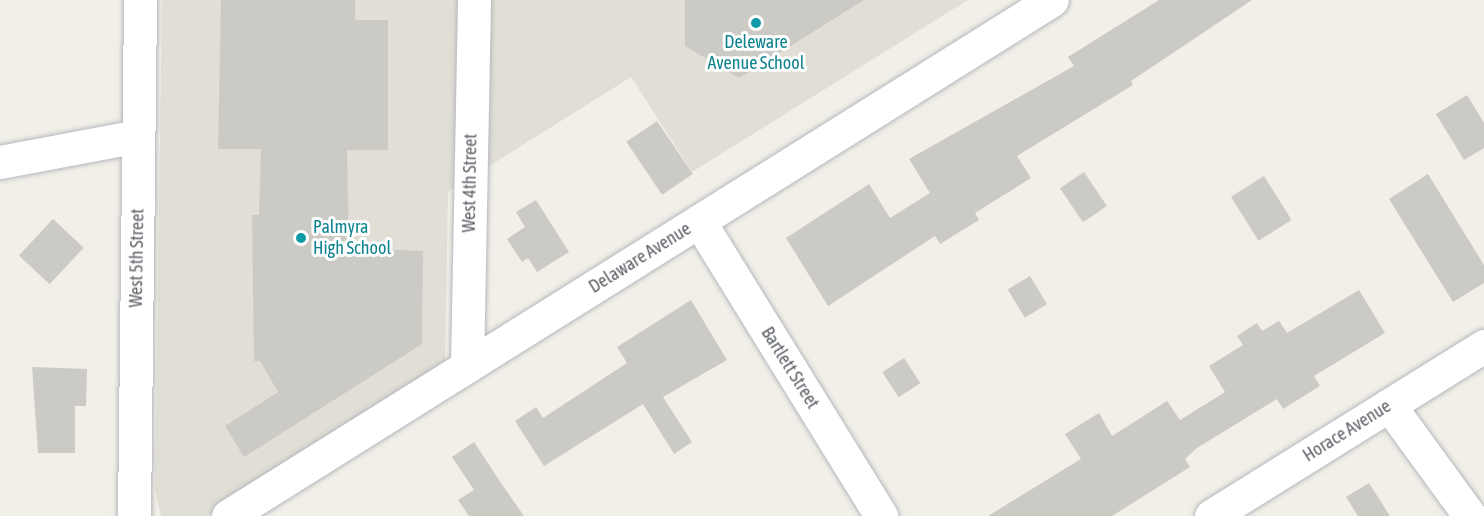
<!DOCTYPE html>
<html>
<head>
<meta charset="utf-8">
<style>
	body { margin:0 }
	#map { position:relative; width:1484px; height:516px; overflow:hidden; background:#f1efe8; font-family:"Asap Condensed",sans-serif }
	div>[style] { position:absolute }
	.education>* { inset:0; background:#e1ded6 }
	.building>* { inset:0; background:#cccac5; transform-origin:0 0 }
	.roads { filter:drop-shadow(0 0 2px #b5b8bc) drop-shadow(0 0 2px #b5b8bc) }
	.minor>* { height:33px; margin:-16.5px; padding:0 16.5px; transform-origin:16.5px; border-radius:16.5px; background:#fff }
	.dots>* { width:16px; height:16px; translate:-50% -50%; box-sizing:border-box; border:3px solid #fff; border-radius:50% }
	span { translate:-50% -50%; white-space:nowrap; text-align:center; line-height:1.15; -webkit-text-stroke:6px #fff; paint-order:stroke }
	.culture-label { font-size:18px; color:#0d838f }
	.left { translate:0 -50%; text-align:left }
	.street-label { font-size:18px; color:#5f6368 }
</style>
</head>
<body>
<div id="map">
	<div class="education">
		<i style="clip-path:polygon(162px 0,968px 0,692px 172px,631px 77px,448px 192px,445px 366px,206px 516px,161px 516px,155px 490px)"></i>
	</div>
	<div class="building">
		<i style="clip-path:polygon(221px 0,355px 0,355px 20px,388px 20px,388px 150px,347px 150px,349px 248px,423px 251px,422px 344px,244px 457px,225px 426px,278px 392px,260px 361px,254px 361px,252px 215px,259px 215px,261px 149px,218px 149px)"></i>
		<i style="clip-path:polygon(685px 0,864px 0,739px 78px,685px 46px)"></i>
		<i style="clip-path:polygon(1159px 0,1252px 0,1131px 81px,1133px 85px,1017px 156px,1031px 178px,975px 213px,979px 220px,940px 244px,935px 236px,828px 306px,786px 238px,869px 184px,890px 218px,930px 193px,909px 159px,1074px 66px,1068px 57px)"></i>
		<i style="clip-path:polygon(1467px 95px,1484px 123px,1484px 148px,1464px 160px,1436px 114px)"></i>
		<i style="left:657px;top:121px;width:64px;height:37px;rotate:56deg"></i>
		<i style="left:1084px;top:172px;width:41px;height:29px;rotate:56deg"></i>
		<i style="clip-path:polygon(1428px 174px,1484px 265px,1484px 283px,1453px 302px,1389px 199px)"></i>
		<i style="left:1264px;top:176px;width:52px;height:39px;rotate:58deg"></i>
		<i style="clip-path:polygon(536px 200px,569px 252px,537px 272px,528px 258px,522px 262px,507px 239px,525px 227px,516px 212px)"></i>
		<i style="left:53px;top:219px;width:42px;height:50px;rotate:43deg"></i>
		<i style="left:1030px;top:276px;width:33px;height:26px;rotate:59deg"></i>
		<i style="clip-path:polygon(1359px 290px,1385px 333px,1314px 376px,1320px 386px,1283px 409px,1277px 399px,1197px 448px,1185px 459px,1190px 467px,1112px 516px,988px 516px,1081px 459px,1065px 434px,1099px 413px,1112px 436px,1167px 401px,1180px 420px,1225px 392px,1209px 366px,1243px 345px,1237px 336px,1257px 323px,1262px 331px,1279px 321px,1287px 333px)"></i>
		<i style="clip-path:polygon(691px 300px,727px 360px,663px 397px,692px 442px,674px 454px,643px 404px,544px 466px,515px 421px,536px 407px,543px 418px,627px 363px,617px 347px)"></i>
		<i style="left:904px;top:358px;width:30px;height:26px;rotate:57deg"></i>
		<i style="clip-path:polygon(32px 367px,87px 369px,86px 406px,75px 406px,75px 453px,38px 453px)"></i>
		<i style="clip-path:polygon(474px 442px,501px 483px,524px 516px,469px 516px,458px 500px,474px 490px,452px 457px)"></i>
		<i style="clip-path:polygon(1369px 483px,1390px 516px,1358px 516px,1346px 497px)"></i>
	</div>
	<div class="roads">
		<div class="minor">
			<i style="left:0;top:162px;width:140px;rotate:-10.7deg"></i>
			<i style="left:699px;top:221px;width:347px;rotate:58.3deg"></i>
			<i style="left:467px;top:366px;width:366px;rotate:-88.9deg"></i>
			<i style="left:1389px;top:405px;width:137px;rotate:53.9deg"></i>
			<i style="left:134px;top:516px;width:516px;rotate:-89.33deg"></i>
			<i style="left:228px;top:516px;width:972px;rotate:-32.06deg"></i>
			<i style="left:1211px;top:516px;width:322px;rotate:-31.9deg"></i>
		</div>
	</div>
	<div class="dots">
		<i style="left:756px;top:23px;background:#0f9aa8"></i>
		<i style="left:301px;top:238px;background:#0f9aa8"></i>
	</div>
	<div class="culture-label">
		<span style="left:756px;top:53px">Deleware<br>Avenue School</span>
		<span class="left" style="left:313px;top:238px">Palmyra<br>High School</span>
	</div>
	<div class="street-label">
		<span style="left:470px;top:183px;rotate:-89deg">West 4th Street</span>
		<span style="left:137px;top:258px;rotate:-89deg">West 5th Street</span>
		<span style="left:640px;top:258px;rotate:-32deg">Delaware Avenue</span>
		<span style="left:790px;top:368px;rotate:58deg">Bartlett Street</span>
		<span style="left:1347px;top:431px;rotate:-32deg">Horace Avenue</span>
	</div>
</div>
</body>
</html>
